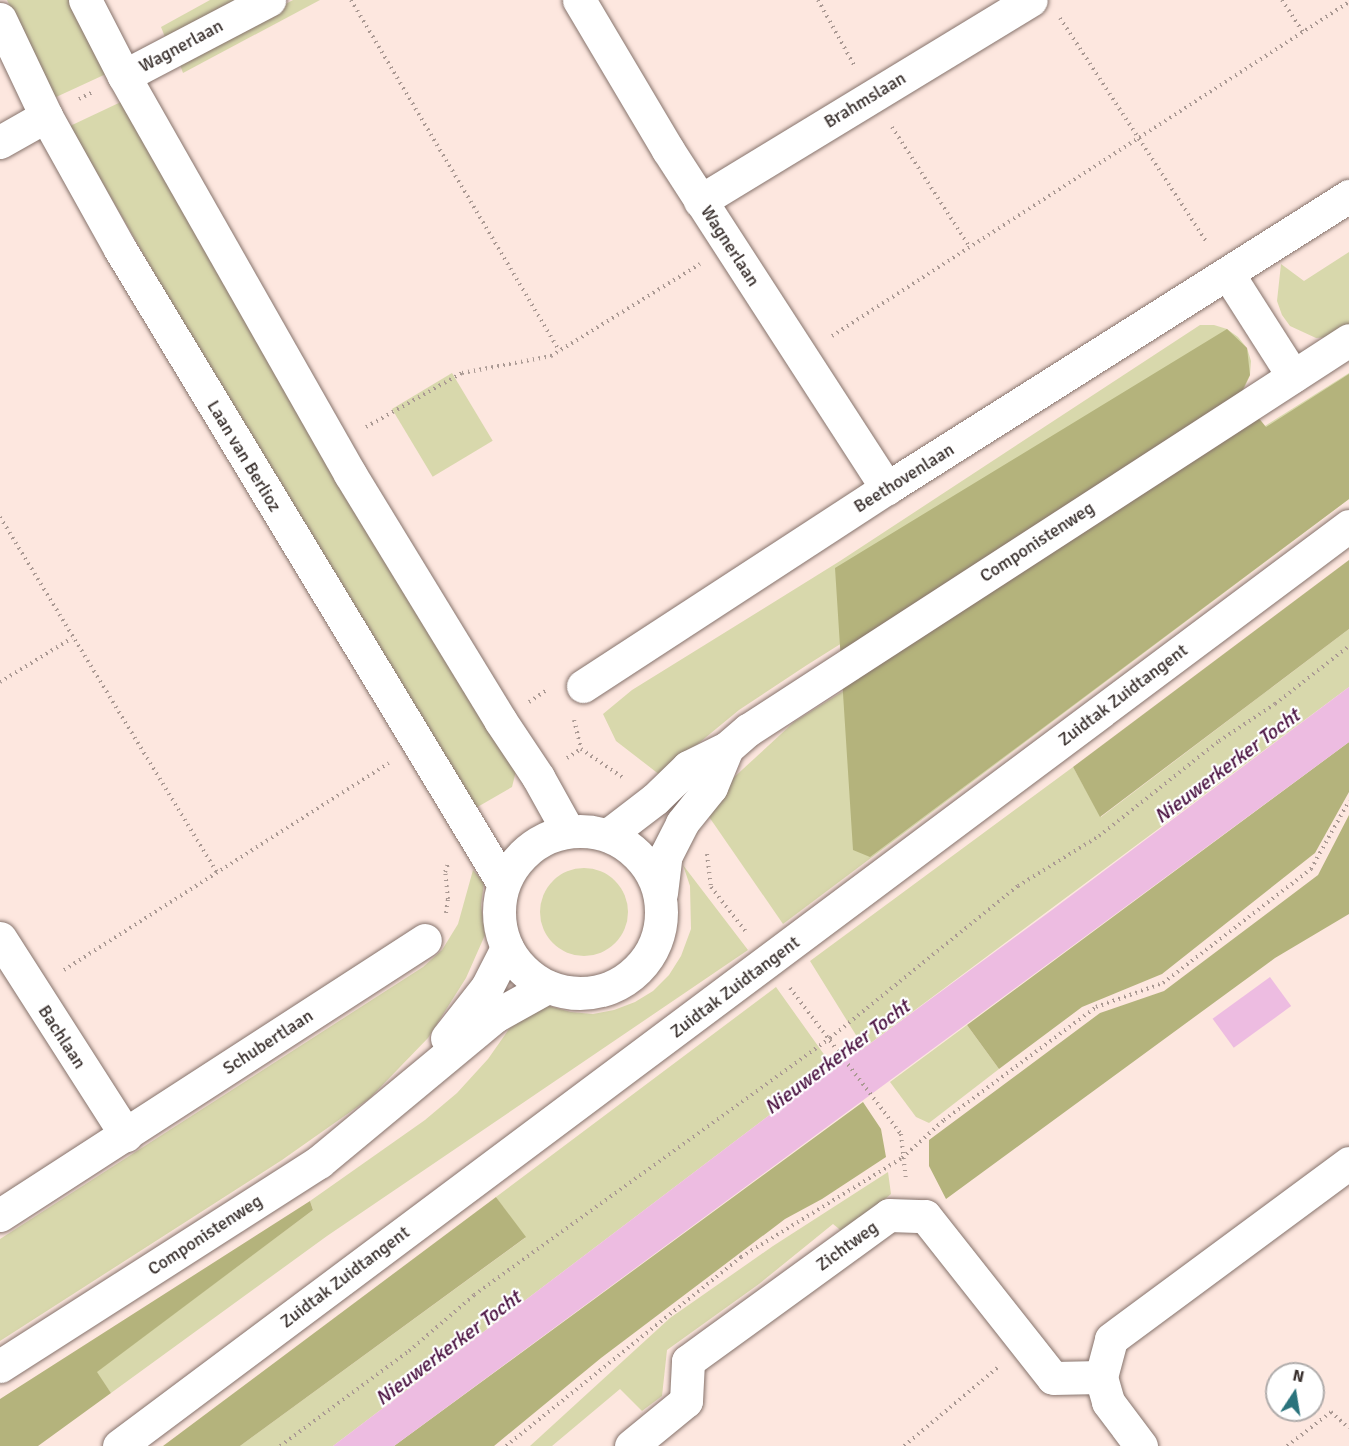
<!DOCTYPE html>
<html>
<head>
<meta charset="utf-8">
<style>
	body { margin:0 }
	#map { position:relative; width:1349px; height:1446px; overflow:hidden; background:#fde7df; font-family:Signika,sans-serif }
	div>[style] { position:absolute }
	.green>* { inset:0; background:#d8d8ac; transform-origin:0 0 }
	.round { border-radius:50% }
	.forest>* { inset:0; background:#b4b37c }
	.water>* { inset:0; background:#edbce1; transform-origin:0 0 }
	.path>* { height:4px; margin-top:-2px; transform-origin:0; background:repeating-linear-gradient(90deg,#aa9993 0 1.5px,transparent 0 6px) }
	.roads { filter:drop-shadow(0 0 2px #86736c) drop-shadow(0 0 2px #86736c) }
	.minor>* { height:33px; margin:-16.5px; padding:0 16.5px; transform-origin:16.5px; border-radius:16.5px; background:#fff }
	.major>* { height:33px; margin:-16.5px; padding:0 16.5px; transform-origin:16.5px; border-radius:16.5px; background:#fff }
	.major>.ring { margin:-16.5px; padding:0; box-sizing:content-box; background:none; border:33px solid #fff; border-radius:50% }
	span { translate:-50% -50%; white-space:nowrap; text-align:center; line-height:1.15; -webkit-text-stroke:4.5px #fff; paint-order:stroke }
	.street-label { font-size:18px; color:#39302d }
	.water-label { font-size:20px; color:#4a1241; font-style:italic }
	.north { position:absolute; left:1265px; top:1362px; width:60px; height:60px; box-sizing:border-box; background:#fff; border:2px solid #b0acab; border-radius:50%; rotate:12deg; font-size:16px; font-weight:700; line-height:24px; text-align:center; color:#39302d }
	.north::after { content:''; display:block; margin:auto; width:21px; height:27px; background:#2a737c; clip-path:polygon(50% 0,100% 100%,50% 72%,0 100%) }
</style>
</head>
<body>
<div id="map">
	<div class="green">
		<i style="clip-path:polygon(7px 0,69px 0,106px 74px,54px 98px)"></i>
		<i style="clip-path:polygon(210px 0,235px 0,165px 37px,161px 27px)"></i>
		<i style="clip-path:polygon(293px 0,320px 0,183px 73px,179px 62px)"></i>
		<i style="clip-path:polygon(123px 101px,517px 767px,512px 787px,474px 809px,234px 412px,70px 126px)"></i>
		<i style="clip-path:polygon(1349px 252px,1349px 325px,1330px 337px,1316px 338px,1290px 326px,1282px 315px,1277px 301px,1281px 264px,1304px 281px)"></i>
		<i style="clip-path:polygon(1200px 325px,1214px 325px,1227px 329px,1238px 337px,1247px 348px,1251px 361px,1250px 375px,1243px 391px,807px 665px,739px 710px,660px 775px,616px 741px,603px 714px,632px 690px,840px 561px)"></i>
		<i style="left:452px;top:373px;width:79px;height:70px;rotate:59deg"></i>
		<i style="clip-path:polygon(1349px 373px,1349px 499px,783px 924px,705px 811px,717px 793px,794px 722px)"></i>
		<i style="clip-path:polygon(1349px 629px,1349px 687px,864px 1048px,810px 961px,1073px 767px,1101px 817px)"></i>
		<i style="clip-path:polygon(683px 865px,748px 950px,327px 1236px,111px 1393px,96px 1372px,313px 1210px,310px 1201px,425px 1120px,457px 1093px,488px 1059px,509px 1029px,527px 1015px,545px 1005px,571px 1012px,593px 1014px,614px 1010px,635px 1002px,653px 991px,669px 975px,681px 956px,691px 929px,690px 886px)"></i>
		<i class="round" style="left:540px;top:868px;width:88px;height:88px"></i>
		<i style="clip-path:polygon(473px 870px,484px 883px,481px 905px,485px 935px,466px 978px,428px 1038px,370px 1098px,282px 1160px,0 1341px,0 1239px,423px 967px,442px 950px,458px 924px)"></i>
		<i style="clip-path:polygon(776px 987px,833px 1067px,333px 1446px,240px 1446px,525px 1238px,496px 1197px)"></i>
		<i style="clip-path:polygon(967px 1025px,999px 1069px,929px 1123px,916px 1117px,890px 1082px)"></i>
		<i style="clip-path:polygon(888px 1172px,891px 1194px,844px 1233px,833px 1224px,759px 1284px,667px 1350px,662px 1396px,642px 1411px,620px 1389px,552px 1446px,530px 1446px,670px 1318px,773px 1246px)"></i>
	</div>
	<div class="forest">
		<i style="clip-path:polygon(1227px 329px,1247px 348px,1250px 375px,1240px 395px,1266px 427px,1349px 374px,1349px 499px,870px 857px,853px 850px,835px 568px)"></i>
		<i style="clip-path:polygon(1349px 560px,1349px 629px,1100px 817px,1073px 767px)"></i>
		<i style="clip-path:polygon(1349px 742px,1349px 792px,1315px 853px,1162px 974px,1082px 1007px,999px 1069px,967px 1025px)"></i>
		<i style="clip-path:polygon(1349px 815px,1349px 914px,1275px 958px,946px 1199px,929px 1166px,929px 1140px,1100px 1013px,1164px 991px,1318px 875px)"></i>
		<i style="clip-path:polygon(863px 1102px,881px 1129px,886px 1157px,822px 1199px,785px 1219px,601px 1358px,494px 1446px,394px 1446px)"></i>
		<i style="clip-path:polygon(496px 1197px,526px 1237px,240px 1446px,163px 1446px)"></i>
		<i style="clip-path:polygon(310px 1201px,313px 1210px,97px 1372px,111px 1393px,38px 1446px,0 1446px,0 1399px)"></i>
	</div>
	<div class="water">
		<i style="clip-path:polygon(1349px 687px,1349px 742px,394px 1446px,333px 1446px,833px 1067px,864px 1048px,1052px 910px)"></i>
		<i style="left:1270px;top:977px;width:36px;height:71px;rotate:54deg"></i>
	</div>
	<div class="path">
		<i style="left:351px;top:0;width:408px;rotate:59.3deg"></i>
		<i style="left:818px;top:0;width:74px;rotate:61deg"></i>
		<i style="left:1282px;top:0;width:38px;rotate:57deg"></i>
		<i style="left:1060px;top:18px;width:269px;rotate:56.8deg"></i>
		<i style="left:79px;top:99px;width:16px;rotate:-27deg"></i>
		<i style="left:892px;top:127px;width:142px;rotate:57.1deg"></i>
		<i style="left:832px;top:336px;width:616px;rotate:-32.86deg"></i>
		<i style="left:366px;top:427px;width:110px;rotate:-29.4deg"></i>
		<i style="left:462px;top:373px;width:91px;rotate:-10.8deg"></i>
		<i style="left:551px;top:356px;width:175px;rotate:-31.7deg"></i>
		<i style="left:0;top:517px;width:417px;rotate:58.6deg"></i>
		<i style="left:0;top:682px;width:84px;rotate:-31.4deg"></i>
		<i style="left:529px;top:702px;width:23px;rotate:-34deg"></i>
		<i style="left:574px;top:720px;width:30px;rotate:76deg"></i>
		<i style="left:581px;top:749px;width:53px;rotate:34.3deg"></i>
		<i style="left:567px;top:758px;width:17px;rotate:-33deg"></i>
		<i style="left:707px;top:854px;width:33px;rotate:83deg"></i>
		<i style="left:711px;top:887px;width:58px;rotate:52deg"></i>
		<i style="left:446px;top:913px;width:14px;rotate:-82deg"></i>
		<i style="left:448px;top:899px;width:27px;rotate:-96deg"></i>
		<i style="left:445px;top:872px;width:9px;rotate:-69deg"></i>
		<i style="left:64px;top:970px;width:385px;rotate:-32.5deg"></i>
		<i style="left:790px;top:988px;width:183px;rotate:52.8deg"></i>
		<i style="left:901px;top:1134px;width:46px;rotate:83.8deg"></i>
		<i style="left:280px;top:1446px;width:160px;rotate:-36.4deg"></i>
		<i style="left:409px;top:1351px;width:86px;rotate:-40.7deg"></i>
		<i style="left:474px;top:1295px;width:439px;rotate:-35.8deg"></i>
		<i style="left:830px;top:1038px;width:242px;rotate:-39deg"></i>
		<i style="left:1018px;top:886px;width:95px;rotate:-31.7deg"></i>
		<i style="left:1099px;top:836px;width:153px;rotate:-38.4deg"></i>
		<i style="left:1219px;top:741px;width:67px;rotate:-33.5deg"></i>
		<i style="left:1275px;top:704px;width:94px;rotate:-38.1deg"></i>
		<i style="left:506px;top:1446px;width:302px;rotate:-38.8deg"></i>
		<i style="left:741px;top:1257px;width:189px;rotate:-31.6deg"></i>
		<i style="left:902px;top:1158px;width:57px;rotate:-42.1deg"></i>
		<i style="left:944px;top:1120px;width:189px;rotate:-36.6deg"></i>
		<i style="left:1096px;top:1007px;width:71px;rotate:-19.7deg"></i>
		<i style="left:1163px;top:983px;width:187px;rotate:-37.6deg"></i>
		<i style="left:1311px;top:869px;width:78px;rotate:-60.8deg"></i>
		<i style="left:904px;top:1446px;width:123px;rotate:-40deg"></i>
		<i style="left:1287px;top:1446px;width:56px;rotate:-37.7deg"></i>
		<i style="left:1331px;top:1412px;width:24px;rotate:42deg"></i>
	</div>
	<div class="roads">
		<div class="minor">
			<i style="left:85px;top:0;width:85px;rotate:62.8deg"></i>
			<i style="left:124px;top:76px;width:458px;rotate:60.4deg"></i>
			<i style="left:350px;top:474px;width:288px;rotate:58.6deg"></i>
			<i style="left:500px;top:720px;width:69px;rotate:56.3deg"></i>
			<i style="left:538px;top:777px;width:62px;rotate:60.9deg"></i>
			<i style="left:579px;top:0;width:174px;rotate:59.3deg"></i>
			<i style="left:668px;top:150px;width:403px;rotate:57.1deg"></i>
			<i style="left:0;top:19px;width:107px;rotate:64.6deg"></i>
			<i style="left:46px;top:116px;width:152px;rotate:60.9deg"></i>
			<i style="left:120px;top:249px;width:741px;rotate:58.86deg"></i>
			<i style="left:124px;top:76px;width:164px;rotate:-27.7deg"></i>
			<i style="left:0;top:142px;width:53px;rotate:-29.5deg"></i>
			<i style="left:700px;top:201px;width:387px;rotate:-31.3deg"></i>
			<i style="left:1228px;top:274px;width:121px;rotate:57.5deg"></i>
			<i style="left:583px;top:686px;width:363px;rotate:-33.1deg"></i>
			<i style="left:887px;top:488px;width:547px;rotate:-32.29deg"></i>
			<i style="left:0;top:938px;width:234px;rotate:57.4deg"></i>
			<i style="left:0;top:1215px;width:506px;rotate:-32.91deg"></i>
			<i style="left:1101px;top:1377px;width:26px;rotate:74deg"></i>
			<i style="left:1108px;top:1402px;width:55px;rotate:53.1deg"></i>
			<i style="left:119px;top:1446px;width:1536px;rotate:-36.8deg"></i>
			<i style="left:631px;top:1446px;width:71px;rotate:-39.3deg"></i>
			<i style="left:686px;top:1401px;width:40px;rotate:-87.1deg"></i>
			<i style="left:688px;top:1361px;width:248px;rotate:-36deg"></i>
			<i style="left:889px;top:1215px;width:36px;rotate:2deg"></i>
			<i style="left:925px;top:1216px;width:206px;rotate:51.7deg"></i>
			<i style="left:1053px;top:1378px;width:48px;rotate:-1.2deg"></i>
			<i style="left:1101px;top:1377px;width:39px;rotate:-75deg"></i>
			<i style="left:1111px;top:1339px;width:296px;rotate:-36.5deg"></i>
		</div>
		<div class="major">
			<i class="ring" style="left:499px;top:831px;width:129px;height:129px"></i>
			<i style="left:608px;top:835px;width:59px;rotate:-37.5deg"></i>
			<i style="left:655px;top:799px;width:46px;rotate:-44.1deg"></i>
			<i style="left:688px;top:767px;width:43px;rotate:-26deg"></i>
			<i style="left:727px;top:748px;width:28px;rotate:-41deg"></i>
			<i style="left:748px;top:730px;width:716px;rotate:-32.98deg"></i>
			<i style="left:661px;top:893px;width:38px;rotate:-83deg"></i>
			<i style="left:666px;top:855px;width:36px;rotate:-63deg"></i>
			<i style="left:682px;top:823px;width:46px;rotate:-51.1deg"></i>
			<i style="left:711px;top:787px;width:42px;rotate:-67.7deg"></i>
			<i style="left:447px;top:1038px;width:65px;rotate:-51.9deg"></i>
			<i style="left:487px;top:987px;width:44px;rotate:-62.9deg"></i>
			<i style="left:0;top:1366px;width:379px;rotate:-32.6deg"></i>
			<i style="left:319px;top:1162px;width:229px;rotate:-39.7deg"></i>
			<i style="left:495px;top:1016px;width:60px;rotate:-29.1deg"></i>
		</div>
	</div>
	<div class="street-label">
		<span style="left:181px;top:46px;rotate:-28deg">Wagnerlaan</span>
		<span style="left:865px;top:100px;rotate:-31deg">Brahmslaan</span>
		<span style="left:730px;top:246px;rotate:57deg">Wagnerlaan</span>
		<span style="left:244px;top:456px;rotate:59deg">Laan van Berlioz</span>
		<span style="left:904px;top:478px;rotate:-32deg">Beethovenlaan</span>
		<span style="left:1037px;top:542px;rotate:-33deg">Componistenweg</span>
		<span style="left:1123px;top:695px;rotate:-37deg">Zuidtak Zuidtangent</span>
		<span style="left:735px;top:987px;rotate:-37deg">Zuidtak Zuidtangent</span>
		<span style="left:62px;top:1037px;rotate:57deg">Bachlaan</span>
		<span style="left:268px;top:1042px;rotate:-33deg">Schubertlaan</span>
		<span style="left:205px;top:1235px;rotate:-33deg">Componistenweg</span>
		<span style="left:847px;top:1246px;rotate:-36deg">Zichtweg</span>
		<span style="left:345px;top:1277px;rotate:-37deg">Zuidtak Zuidtangent</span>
	</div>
	<div class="water-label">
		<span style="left:1227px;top:766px;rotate:-37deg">Nieuwerkerker Tocht</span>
		<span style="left:837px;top:1057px;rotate:-37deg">Nieuwerkerker Tocht</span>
		<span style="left:448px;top:1348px;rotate:-37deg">Nieuwerkerker Tocht</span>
	</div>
	<div class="north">N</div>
</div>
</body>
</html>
